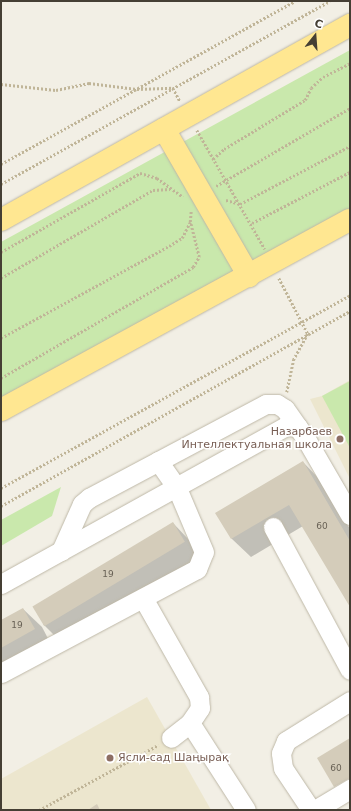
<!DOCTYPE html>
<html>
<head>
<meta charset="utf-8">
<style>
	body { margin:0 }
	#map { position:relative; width:351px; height:811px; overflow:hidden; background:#f2efe5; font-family:"DejaVu Sans",sans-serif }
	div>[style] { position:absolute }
	.education>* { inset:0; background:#ece6ce }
	.green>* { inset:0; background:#c9e8ac }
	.shadow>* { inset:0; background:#0003 }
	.building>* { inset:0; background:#d4ccba; transform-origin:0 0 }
	.path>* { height:2.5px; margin-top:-1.25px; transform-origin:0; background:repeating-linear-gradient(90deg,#c0b598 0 2px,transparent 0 4px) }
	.roads { filter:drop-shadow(0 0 1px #beb8a7) drop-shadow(0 0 1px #beb8a7) }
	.minor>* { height:19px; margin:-9.5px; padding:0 9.5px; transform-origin:9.5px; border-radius:9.5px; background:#fff }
	.major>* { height:22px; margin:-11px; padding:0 11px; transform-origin:11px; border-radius:11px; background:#ffe791 }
	.dots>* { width:11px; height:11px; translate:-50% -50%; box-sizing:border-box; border:2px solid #fff; border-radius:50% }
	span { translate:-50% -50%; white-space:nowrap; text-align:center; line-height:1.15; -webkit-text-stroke:3px #fff; paint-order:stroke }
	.number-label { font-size:9px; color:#696256 }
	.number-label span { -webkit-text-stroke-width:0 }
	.education-label { font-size:11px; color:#785e54 }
	.right { translate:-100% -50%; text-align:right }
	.left { translate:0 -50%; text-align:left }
	.frame { position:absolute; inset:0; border:2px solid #453f34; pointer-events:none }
	.north { position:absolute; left:295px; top:16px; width:40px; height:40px; -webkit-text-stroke:3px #fff; paint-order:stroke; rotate:17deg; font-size:11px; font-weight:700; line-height:16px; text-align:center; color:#453f34 }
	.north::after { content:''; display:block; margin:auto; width:14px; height:18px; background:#453f34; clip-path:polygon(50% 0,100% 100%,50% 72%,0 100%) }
</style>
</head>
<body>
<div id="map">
	<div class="education">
		<i style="clip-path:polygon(350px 380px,350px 479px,310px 399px,322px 396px)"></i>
		<i style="clip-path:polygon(147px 697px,211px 810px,1px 810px,1px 779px)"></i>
	</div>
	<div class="green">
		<i style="clip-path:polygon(350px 50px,350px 210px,1px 404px,1px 242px)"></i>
		<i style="clip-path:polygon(350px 381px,350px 448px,322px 396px)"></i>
		<i style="clip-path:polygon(61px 487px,52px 516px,1px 546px,1px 520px)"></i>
	</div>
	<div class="shadow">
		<i style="clip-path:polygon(303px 462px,321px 481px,350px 529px,350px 605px,303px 526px,251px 557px,232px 539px,217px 513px)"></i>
		<i style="clip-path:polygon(173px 523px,190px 541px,202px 560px,61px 642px,43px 624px)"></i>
		<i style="clip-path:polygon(23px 609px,42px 627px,53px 648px,1px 676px,1px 621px)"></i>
	</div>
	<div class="building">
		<i style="clip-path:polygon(303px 461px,350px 541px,350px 607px,289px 505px,231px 539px,215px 513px)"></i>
		<i style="left:173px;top:522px;width:23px;height:164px;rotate:59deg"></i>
		<i style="clip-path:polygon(23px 608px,35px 629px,1px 648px,1px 620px)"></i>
		<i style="clip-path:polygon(350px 738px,350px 778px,334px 787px,317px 758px)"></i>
		<i style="clip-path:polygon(97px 804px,100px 810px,88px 810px)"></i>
	</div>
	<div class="path">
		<i style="left:1px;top:84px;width:55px;rotate:6.2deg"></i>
		<i style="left:56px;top:90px;width:34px;rotate:-12deg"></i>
		<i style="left:89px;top:83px;width:48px;rotate:7.1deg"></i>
		<i style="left:137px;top:89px;width:36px;rotate:-2deg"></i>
		<i style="left:173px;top:88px;width:15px;rotate:62deg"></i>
		<i style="left:197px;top:130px;width:137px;rotate:60.3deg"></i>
		<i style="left:213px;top:159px;width:15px;rotate:-42deg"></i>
		<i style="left:224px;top:149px;width:95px;rotate:-31.2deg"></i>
		<i style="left:305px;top:100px;width:13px;rotate:-63deg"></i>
		<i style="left:311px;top:88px;width:16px;rotate:-43deg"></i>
		<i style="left:323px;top:77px;width:30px;rotate:-27deg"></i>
		<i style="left:1px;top:164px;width:336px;rotate:-29deg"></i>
		<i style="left:1px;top:184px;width:376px;rotate:-29.1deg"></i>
		<i style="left:216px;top:186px;width:155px;rotate:-30.2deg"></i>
		<i style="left:226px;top:200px;width:15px;rotate:16deg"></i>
		<i style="left:240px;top:204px;width:124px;rotate:-27.8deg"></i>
		<i style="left:252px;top:223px;width:110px;rotate:-27.5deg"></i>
		<i style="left:1px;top:252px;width:160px;rotate:-29.6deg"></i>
		<i style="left:140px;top:173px;width:18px;rotate:16deg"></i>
		<i style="left:157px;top:178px;width:32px;rotate:36deg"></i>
		<i style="left:1px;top:278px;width:176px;rotate:-30.1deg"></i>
		<i style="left:153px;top:190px;width:17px;rotate:-3deg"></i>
		<i style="left:279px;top:278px;width:63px;rotate:62.6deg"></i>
		<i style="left:308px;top:334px;width:29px;rotate:119deg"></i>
		<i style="left:294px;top:359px;width:34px;rotate:102deg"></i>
		<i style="left:1px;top:338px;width:192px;rotate:-28.7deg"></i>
		<i style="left:169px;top:246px;width:15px;rotate:-32deg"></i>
		<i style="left:182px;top:238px;width:18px;rotate:-63deg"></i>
		<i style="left:1px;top:378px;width:222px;rotate:-30deg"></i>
		<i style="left:193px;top:267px;width:12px;rotate:-59deg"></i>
		<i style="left:199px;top:257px;width:36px;rotate:-104deg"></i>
		<i style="left:190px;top:222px;width:12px;rotate:-85deg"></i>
		<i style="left:1px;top:488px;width:399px;rotate:-28.9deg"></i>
		<i style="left:1px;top:506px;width:400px;rotate:-29.2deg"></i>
		<i style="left:39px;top:810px;width:136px;rotate:-28.6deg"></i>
	</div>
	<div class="roads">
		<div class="minor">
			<i style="left:273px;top:527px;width:162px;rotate:61.7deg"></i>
			<i style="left:61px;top:551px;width:51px;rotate:-65.9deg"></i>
			<i style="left:82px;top:504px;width:9px;rotate:-41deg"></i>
			<i style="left:89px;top:498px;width:200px;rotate:-28deg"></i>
			<i style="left:266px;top:404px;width:11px"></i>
			<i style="left:277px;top:404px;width:9px;rotate:32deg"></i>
			<i style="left:285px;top:409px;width:37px;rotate:55deg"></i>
			<i style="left:306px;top:439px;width:88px;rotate:59.9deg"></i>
			<i style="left:1px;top:584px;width:326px;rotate:-29deg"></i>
			<i style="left:286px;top:426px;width:12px;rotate:5deg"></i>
			<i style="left:143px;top:598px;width:114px;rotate:60.5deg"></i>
			<i style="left:199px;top:697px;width:11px;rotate:85deg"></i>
			<i style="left:200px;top:708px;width:18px;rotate:124deg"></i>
			<i style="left:190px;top:723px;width:24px;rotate:142deg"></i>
			<i style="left:1px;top:673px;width:222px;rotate:-28deg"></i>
			<i style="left:197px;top:569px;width:18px;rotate:-68deg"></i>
			<i style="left:204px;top:552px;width:69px;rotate:-112.9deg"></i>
			<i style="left:177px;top:488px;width:33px;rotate:-125deg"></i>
			<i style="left:190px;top:723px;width:103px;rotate:57.2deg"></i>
			<i style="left:311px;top:810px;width:50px;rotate:-123.7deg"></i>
			<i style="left:283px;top:768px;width:15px;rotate:-98deg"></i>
			<i style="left:281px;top:753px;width:13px;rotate:-67deg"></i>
			<i style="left:286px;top:741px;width:75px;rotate:-32deg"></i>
			<i style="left:315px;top:810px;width:41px;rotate:-31deg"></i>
		</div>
		<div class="major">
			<i style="left:164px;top:129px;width:170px;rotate:60deg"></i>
			<i style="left:1px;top:220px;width:400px;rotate:-29.2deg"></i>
			<i style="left:1px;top:410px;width:397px;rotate:-28.6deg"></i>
		</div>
	</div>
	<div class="dots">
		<i style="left:340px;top:439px;background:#8d6e63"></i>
		<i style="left:110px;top:758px;background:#8d6e63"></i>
	</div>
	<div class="number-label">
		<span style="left:322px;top:526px">60</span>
		<span style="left:108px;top:574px">19</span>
		<span style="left:17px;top:625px">19</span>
		<span style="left:336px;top:768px">60</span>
	</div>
	<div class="education-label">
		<span class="right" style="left:332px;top:439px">Назарбаев<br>Интеллектуальная школа</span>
		<span class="left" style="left:118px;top:758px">Ясли-сад Шаңырақ</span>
	</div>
	<div class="frame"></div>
	<div class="north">С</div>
</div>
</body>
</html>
